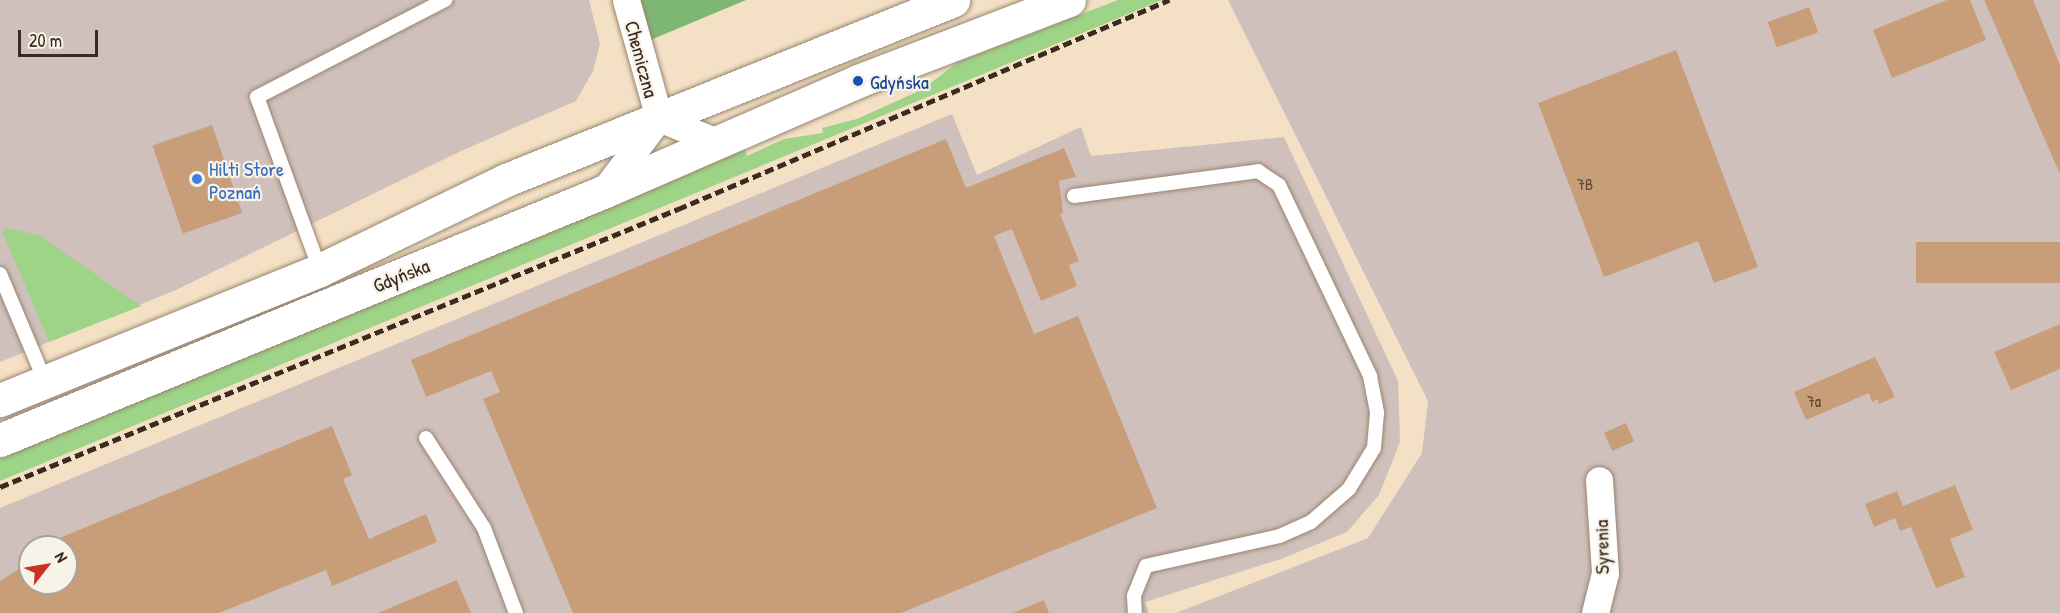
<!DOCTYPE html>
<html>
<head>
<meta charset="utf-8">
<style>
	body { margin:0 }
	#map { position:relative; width:2060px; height:613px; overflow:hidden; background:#f4e0c4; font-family:"Patrick Hand",sans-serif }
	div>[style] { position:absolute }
	.industrial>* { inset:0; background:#d0c0bc }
	.green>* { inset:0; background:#9dd487 }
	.forest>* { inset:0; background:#7eb674 }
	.building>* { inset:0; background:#c89e7a; transform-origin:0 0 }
	.roads { filter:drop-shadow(0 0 2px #988571) drop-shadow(0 0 2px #988571) }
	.lane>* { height:14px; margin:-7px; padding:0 7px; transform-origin:7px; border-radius:7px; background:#fff }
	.street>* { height:27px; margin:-13.5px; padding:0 13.5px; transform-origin:13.5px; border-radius:13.5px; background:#fff }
	.secondary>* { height:33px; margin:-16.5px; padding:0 16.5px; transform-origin:16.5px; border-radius:16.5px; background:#fff }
	.rail>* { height:4.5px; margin-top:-2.25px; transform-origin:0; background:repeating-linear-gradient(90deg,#3b2a1e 0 9px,transparent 0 13.5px) }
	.dots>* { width:16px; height:16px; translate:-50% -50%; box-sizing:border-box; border:3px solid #f7f3e8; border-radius:50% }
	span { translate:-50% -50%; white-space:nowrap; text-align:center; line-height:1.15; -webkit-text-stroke:4.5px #f7f3e8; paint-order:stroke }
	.number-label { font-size:16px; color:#5e4735 }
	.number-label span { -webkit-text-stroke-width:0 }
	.street-label { font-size:20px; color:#3b2a1e }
	.transit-label { font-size:20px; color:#164399 }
	.left { translate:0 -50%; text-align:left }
	.shop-label { font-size:20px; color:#366cbe }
	.north { position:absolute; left:18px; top:535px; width:60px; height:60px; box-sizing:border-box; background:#f7f3e8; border:2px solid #aca397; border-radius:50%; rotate:59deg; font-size:16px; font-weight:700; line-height:24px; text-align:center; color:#3b2a1e }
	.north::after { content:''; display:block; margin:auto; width:21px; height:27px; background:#c8321e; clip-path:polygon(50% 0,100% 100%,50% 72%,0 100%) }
	.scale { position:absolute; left:18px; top:30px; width:80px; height:27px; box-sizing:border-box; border:3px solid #3b2a1e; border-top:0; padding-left:8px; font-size:18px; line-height:21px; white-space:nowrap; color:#3b2a1e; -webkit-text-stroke:4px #f7f3e8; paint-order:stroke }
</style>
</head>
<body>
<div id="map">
	<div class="industrial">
		<i style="clip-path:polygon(0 0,589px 0,600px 44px,593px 71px,576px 101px,461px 151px,176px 290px,0 362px)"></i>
		<i style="clip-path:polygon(1228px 0,2060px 0,2060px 613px,1176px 613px,1368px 538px,1422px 453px,1428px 401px)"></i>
		<i style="clip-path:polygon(evenodd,952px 114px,977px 175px,1081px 127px,1091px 156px,1284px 137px,1398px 381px,1400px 442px,1379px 495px,1347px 532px,1281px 559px,1145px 602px,1149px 613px,0 613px,0 508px,952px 114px,30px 547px,66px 547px,66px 583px,30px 583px,30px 547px)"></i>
	</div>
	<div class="green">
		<i style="clip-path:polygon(1118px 0,1162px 0,0 481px,0 458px,744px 148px,747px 156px,784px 139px,823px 133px,822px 128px,857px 119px,923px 89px,958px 62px)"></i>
		<i style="clip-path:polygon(6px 228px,39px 235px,141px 306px,49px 342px,2px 231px)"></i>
	</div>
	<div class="forest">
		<i style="clip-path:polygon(638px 0,746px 0,648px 41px)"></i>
	</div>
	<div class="building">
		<i style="clip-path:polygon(1947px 0,1970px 0,1986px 40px,1892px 78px,1873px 30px)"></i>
		<i style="clip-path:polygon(1984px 0,2033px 0,2060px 65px,2060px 174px)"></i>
		<i style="left:1809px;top:7px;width:27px;height:44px;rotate:70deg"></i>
		<i style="clip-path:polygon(1676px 50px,1758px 267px,1714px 283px,1698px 241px,1604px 277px,1538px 103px)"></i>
		<i style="left:212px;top:125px;width:93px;height:63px;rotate:71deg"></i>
		<i style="clip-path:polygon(946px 139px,966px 188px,1064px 148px,1076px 177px,1059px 181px,1063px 213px,1060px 214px,1079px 261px,1069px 265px,1077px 286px,1041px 301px,1012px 229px,994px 236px,1034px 334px,1078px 316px,1157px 508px,901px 613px,573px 613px,483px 399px,500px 392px,491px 371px,426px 397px,411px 360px)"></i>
		<i style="left:2060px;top:242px;width:41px;height:144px;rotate:90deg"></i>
		<i style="clip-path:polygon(2060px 324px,2060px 369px,2011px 390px,1994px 352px)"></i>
		<i style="clip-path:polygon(1875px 357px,1895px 397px,1879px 404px,1878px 399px,1872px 402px,1869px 393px,1806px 420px,1794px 392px)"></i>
		<i style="left:1626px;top:423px;width:20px;height:24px;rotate:66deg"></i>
		<i style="clip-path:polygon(332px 426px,352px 475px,343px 479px,369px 539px,426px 514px,437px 542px,332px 586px,326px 570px,219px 613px,0 613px,0 581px,24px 566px,30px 564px,30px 583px,66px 583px,66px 547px,54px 547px,52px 541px)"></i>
		<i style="clip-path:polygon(1955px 485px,1973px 530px,1950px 539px,1965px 577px,1936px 588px,1911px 527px,1900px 531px,1895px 518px,1874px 527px,1865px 504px,1897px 491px,1903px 506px)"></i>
		<i style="clip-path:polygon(457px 580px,471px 613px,378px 613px)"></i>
		<i style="clip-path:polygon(1044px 600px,1049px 613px,1013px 613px)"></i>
	</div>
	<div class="roads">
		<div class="lane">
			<i style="left:1074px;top:196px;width:186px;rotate:-7.7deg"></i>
			<i style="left:1258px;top:171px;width:25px;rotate:34deg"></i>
			<i style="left:1279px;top:185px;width:212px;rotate:64.5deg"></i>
			<i style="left:1370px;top:376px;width:38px;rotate:79deg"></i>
			<i style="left:1377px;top:413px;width:35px;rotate:95deg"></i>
			<i style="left:1374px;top:448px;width:48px;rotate:121.4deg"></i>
			<i style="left:1349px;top:489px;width:50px;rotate:139deg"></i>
			<i style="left:1311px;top:522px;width:34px;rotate:156deg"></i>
			<i style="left:1280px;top:536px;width:137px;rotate:167.4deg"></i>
			<i style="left:1146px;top:566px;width:32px;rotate:112deg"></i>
			<i style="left:1134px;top:596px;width:17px;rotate:87deg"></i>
			<i style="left:320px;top:270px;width:184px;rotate:-110deg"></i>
			<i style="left:257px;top:97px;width:212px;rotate:-27.3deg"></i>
			<i style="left:0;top:274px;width:116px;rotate:67.2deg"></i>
			<i style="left:426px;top:438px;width:107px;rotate:57.2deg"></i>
			<i style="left:484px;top:528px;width:91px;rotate:69.4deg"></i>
		</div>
		<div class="street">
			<i style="left:626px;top:0;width:123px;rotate:74.4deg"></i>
			<i style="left:659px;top:118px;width:63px;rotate:22.5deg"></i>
			<i style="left:603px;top:192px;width:93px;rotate:-52.9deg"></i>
			<i style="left:1595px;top:613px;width:41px;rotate:-76deg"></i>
			<i style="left:1605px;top:573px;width:93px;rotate:-93.7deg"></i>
		</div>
		<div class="secondary">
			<i style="left:0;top:400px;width:345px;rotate:-22.1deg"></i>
			<i style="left:320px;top:270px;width:207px;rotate:-25.8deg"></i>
			<i style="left:506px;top:180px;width:482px;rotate:-21.9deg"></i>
			<i style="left:0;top:440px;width:652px;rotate:-22.36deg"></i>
			<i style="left:603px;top:192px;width:278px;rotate:-23.5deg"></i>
			<i style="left:858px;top:81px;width:226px;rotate:-21deg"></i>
		</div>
	</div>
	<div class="rail">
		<i style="left:0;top:487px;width:733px;rotate:-22.3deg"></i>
		<i style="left:678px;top:209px;width:534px;rotate:-23.06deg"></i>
	</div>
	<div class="dots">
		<i style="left:858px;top:81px;background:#1a4fb4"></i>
		<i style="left:197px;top:179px;background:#3f7fe0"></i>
	</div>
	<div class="number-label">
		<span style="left:1585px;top:184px">7B</span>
		<span style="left:1814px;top:401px">7a</span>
	</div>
	<div class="street-label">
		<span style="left:642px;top:59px;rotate:75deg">Chemiczna</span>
		<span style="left:401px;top:275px;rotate:-22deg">Gdyńska</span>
		<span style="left:1601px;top:547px;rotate:-91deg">Syrenia</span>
	</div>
	<div class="transit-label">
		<span class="left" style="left:870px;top:81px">Gdyńska</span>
	</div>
	<div class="shop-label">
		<span class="left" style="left:209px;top:180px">Hilti Store<br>Poznań</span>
	</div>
	<div class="north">N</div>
	<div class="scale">20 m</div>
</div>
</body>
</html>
